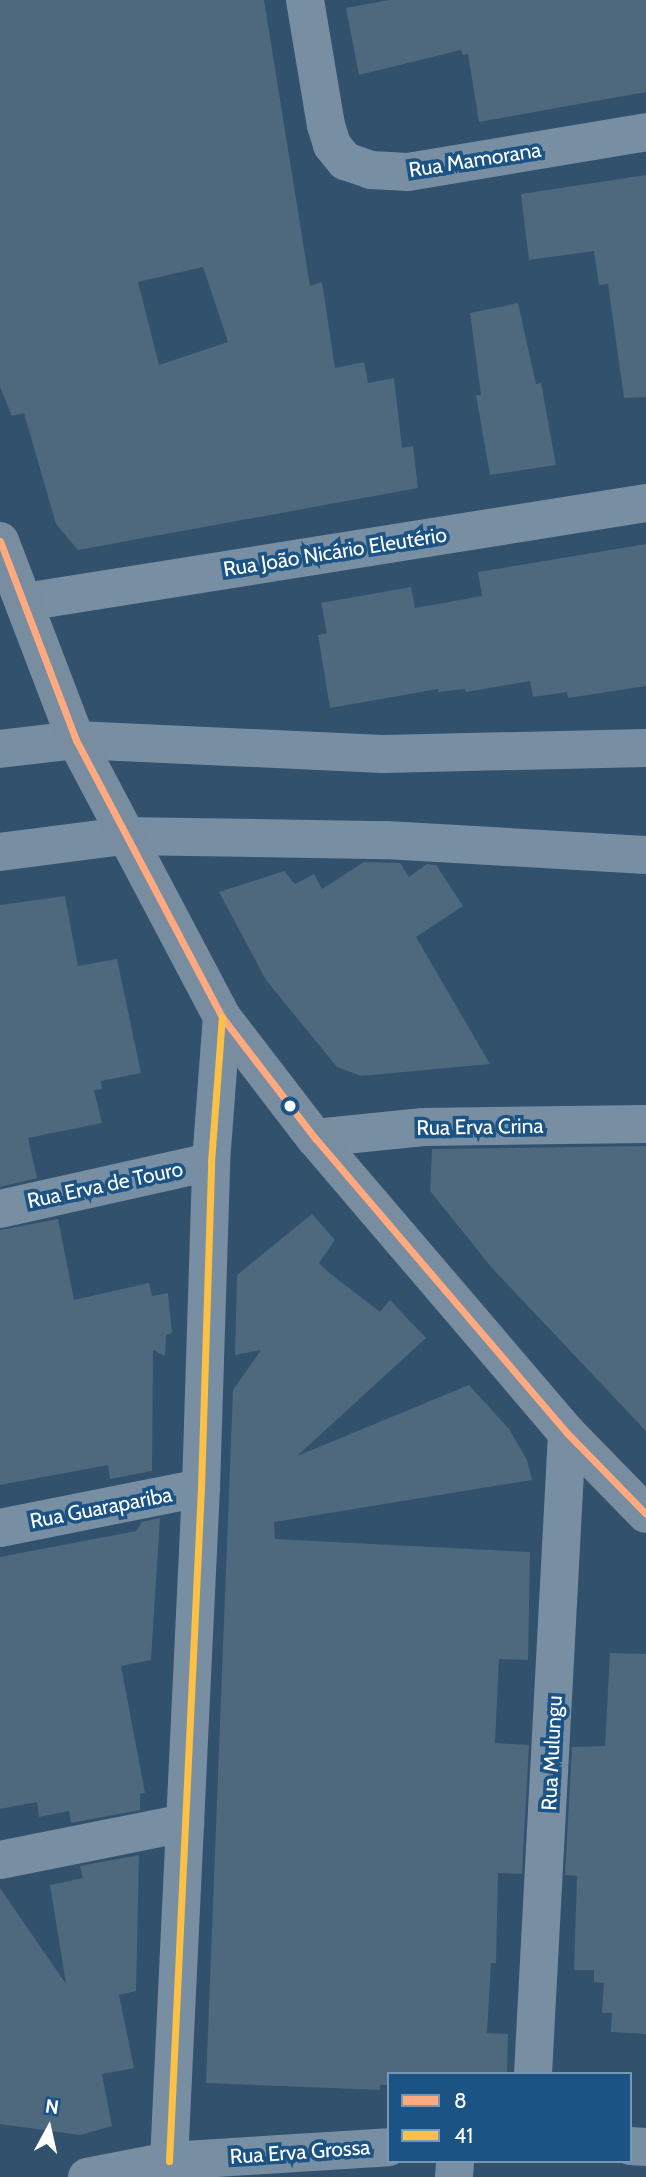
<!DOCTYPE html>
<html>
<head>
<meta charset="utf-8">
<style>
	body { margin:0 }
	#map { position:relative; width:646px; height:2177px; overflow:hidden; background:#32516c; font-family:Cabin,sans-serif }
	div>[style] { position:absolute }
	.building>* { inset:0; background:#4e687d }
	.minor>* { height:38px; margin:-19px; padding:0 19px; transform-origin:19px; border-radius:19px; background:#788ea2 }
	.major>* { height:38px; margin:-19px; padding:0 19px; transform-origin:19px; border-radius:19px; background:#788d9f }
	.bus-1>* { height:7px; margin:-3.5px; padding:0 3.5px; transform-origin:3.5px; border-radius:3.5px; background:#ffa980 }
	.bus-2>* { height:7px; margin:-3.5px; padding:0 3.5px; transform-origin:3.5px; border-radius:3.5px; background:#fbc046 }
	.dots>* { width:19px; height:19px; translate:-50% -50%; box-sizing:border-box; border:4px solid #1a5384; border-radius:50% }
	span { translate:-50% -50%; white-space:nowrap; text-align:center; line-height:1.15; -webkit-text-stroke:7px #1a5384; paint-order:stroke }
	.street-label { font-size:21px; color:#fff }
	.legend { position:absolute; left:387px; top:2072px; width:245px; height:91px; box-sizing:border-box; background:#1a5384; border:2px solid #7698b5; margin:0; padding:9px 12px; list-style:none; font-size:21px; color:#fff }
	.legend li { display:flex; align-items:center; gap:14px; height:35px }
	.legend b { width:35px; border:2px solid #7698b5 }
	.north { position:absolute; left:14px; top:2093px; width:70px; height:70px; -webkit-text-stroke:5px #1a5384; paint-order:stroke; rotate:8deg; font-size:19px; font-weight:700; line-height:28px; text-align:center; color:#fff }
	.north::after { content:''; display:block; margin:auto; width:24px; height:32px; background:#fff; clip-path:polygon(50% 0,100% 100%,50% 72%,0 100%) }
</style>
</head>
<body>
<div id="map">
	<div class="building">
		<i style="clip-path:polygon(evenodd,0 0,264px 0,310px 286px,322px 282px,335px 368px,364px 362px,368px 383px,394px 378px,402px 448px,413px 446px,418px 488px,78px 550px,56px 524px,24px 413px,12px 416px,0 387px,0 0,203px 267px,228px 342px,159px 365px,138px 282px,203px 267px)"></i>
		<i style="clip-path:polygon(389px 0,646px 0,646px 92px,479px 122px,468px 54px,463px 55px,461px 50px,359px 75px,346px 8px)"></i>
		<i style="clip-path:polygon(646px 175px,646px 397px,624px 398px,608px 284px,599px 285px,594px 251px,529px 260px,521px 194px)"></i>
		<i style="clip-path:polygon(518px 303px,536px 384px,541px 383px,556px 465px,490px 475px,476px 395px,481px 395px,470px 313px)"></i>
		<i style="clip-path:polygon(646px 544px,646px 686px,568px 698px,567px 692px,533px 697px,530px 681px,466px 692px,465px 689px,438px 692px,438px 689px,330px 708px,318px 635px,327px 633px,321px 603px,411px 587px,415px 608px,482px 596px,478px 572px)"></i>
		<i style="clip-path:polygon(364px 862px,400px 863px,409px 877px,427px 864px,436px 865px,463px 906px,416px 937px,490px 1064px,361px 1076px,337px 1067px,266px 980px,219px 892px,284px 871px,295px 884px,314px 874px,322px 889px)"></i>
		<i style="clip-path:polygon(65px 896px,78px 966px,117px 959px,141px 1073px,101px 1081px,102px 1089px,94px 1090px,102px 1123px,28px 1138px,37px 1178px,0 1187px,0 905px)"></i>
		<i style="clip-path:polygon(646px 1146px,646px 1431px,492px 1268px,430px 1191px,432px 1149px)"></i>
		<i style="clip-path:polygon(312px 1214px,335px 1240px,319px 1263px,327px 1271px,380px 1312px,390px 1300px,426px 1338px,297px 1456px,469px 1385px,509px 1429px,527px 1460px,532px 1480px,274px 1522px,275px 1539px,530px 1552px,528px 1660px,499px 1659px,495px 1743px,529px 1745px,522px 1874px,498px 1873px,496px 1963px,491px 1963px,487px 2033px,508px 2034px,507px 2074px,389px 2074px,389px 2085px,380px 2085px,380px 2090px,206px 2083px,233px 1390px,261px 1350px,235px 1355px,237px 1275px)"></i>
		<i style="clip-path:polygon(58px 1219px,74px 1300px,149px 1283px,152px 1296px,168px 1293px,172px 1333px,166px 1335px,165px 1356px,153px 1350px,152px 1471px,110px 1479px,108px 1465px,0 1485px,0 1230px)"></i>
		<i style="clip-path:polygon(160px 1518px,151px 1660px,121px 1666px,145px 1793px,140px 1794px,140px 1810px,71px 1823px,69px 1811px,39px 1817px,37px 1802px,0 1809px,0 1557px,136px 1531px,142px 1522px)"></i>
		<i style="clip-path:polygon(610px 1653px,646px 1654px,646px 2034px,611px 2032px,612px 2013px,602px 2013px,604px 1983px,594px 1982px,594px 1970px,574px 1970px,577px 1876px,565px 1875px,572px 1747px,605px 1746px)"></i>
		<i style="clip-path:polygon(139px 1855px,136px 1991px,119px 1995px,134px 2068px,102px 2074px,112px 2126px,80px 2135px,0 2124px,0 1888px,66px 1984px,50px 1885px,83px 1878px,80px 1866px)"></i>
	</div>
	<div class="minor">
		<i style="left:305px;top:0;width:127px;rotate:80.5deg"></i>
		<i style="left:326px;top:125px;width:21px;rotate:73deg"></i>
		<i style="left:332px;top:145px;width:21px;rotate:51deg"></i>
		<i style="left:345px;top:161px;width:28px;rotate:19deg"></i>
		<i style="left:371px;top:170px;width:37px;rotate:3deg"></i>
		<i style="left:408px;top:172px;width:241px;rotate:-9.5deg"></i>
		<i style="left:25px;top:602px;width:629px;rotate:-9.06deg"></i>
		<i style="left:0;top:749px;width:77px;rotate:-6.8deg"></i>
		<i style="left:76px;top:740px;width:307px;rotate:2.6deg"></i>
		<i style="left:383px;top:754px;width:263px;rotate:-1.3deg"></i>
		<i style="left:0;top:852px;width:124px;rotate:-7.4deg"></i>
		<i style="left:123px;top:836px;width:263px;rotate:0.9deg"></i>
		<i style="left:386px;top:840px;width:260px;rotate:3.3deg"></i>
		<i style="left:315px;top:1138px;width:109px;rotate:-5.8deg"></i>
		<i style="left:423px;top:1127px;width:223px;rotate:-0.8deg"></i>
		<i style="left:0;top:1209px;width:216px;rotate:-12.6deg"></i>
		<i style="left:0;top:1528px;width:205px;rotate:-11.3deg"></i>
		<i style="left:0;top:1860px;width:189px;rotate:-11.3deg"></i>
		<i style="left:533px;top:2074px;width:642px;rotate:-86.96deg"></i>
		<i style="left:630px;top:2146px;width:16px;rotate:4deg"></i>
		<i style="left:169px;top:2161px;width:674px;rotate:-87.28deg"></i>
		<i style="left:201px;top:1488px;width:326px;rotate:-88.2deg"></i>
		<i style="left:211px;top:1162px;width:145px;rotate:-85.7deg"></i>
		<i style="left:87px;top:2177px;width:84px;rotate:-11deg"></i>
		<i style="left:169px;top:2161px;width:220px;rotate:-3.6deg"></i>
		<i style="left:454px;top:2177px;width:16px;rotate:-86deg"></i>
	</div>
	<div class="major">
		<i style="left:0;top:541px;width:213px;rotate:69.1deg"></i>
		<i style="left:76px;top:740px;width:313px;rotate:62.2deg"></i>
		<i style="left:222px;top:1017px;width:153px;rotate:52.5deg"></i>
		<i style="left:315px;top:1138px;width:388px;rotate:49.5deg"></i>
		<i style="left:567px;top:1433px;width:113px;rotate:45.7deg"></i>
	</div>
	<div class="bus-1">
		<i style="left:0;top:541px;width:213px;rotate:69.1deg"></i>
		<i style="left:76px;top:740px;width:313px;rotate:62.2deg"></i>
		<i style="left:222px;top:1017px;width:153px;rotate:52.5deg"></i>
		<i style="left:315px;top:1138px;width:388px;rotate:49.5deg"></i>
		<i style="left:567px;top:1433px;width:113px;rotate:45.7deg"></i>
	</div>
	<div class="bus-2">
		<i style="left:169px;top:2161px;width:674px;rotate:-87.28deg"></i>
		<i style="left:201px;top:1488px;width:326px;rotate:-88.2deg"></i>
		<i style="left:211px;top:1162px;width:145px;rotate:-85.7deg"></i>
	</div>
	<div class="dots">
		<i style="left:290px;top:1106px;background:#fff"></i>
	</div>
	<div class="street-label">
		<span style="left:475px;top:160px;rotate:-9deg">Rua Mamorana</span>
		<span style="left:335px;top:552px;rotate:-9deg">Rua João Nicário Eleutério</span>
		<span style="left:480px;top:1127px;rotate:-1deg">Rua Erva Crina</span>
		<span style="left:105px;top:1185px;rotate:-12deg">Rua Erva de Touro</span>
		<span style="left:101px;top:1508px;rotate:-11deg">Rua Guarapariba</span>
		<span style="left:552px;top:1753px;rotate:-87deg">Rua Mulungu</span>
		<span style="left:300px;top:2152px;rotate:-4deg">Rua Erva Grossa</span>
	</div>
	<ul class="legend">
	<li><b style="height:9px;background:#ffa980"></b>8</li>
	<li><b style="height:9px;background:#fbc046"></b>41</li>
	</ul>
	<div class="north">N</div>
</div>
</body>
</html>
